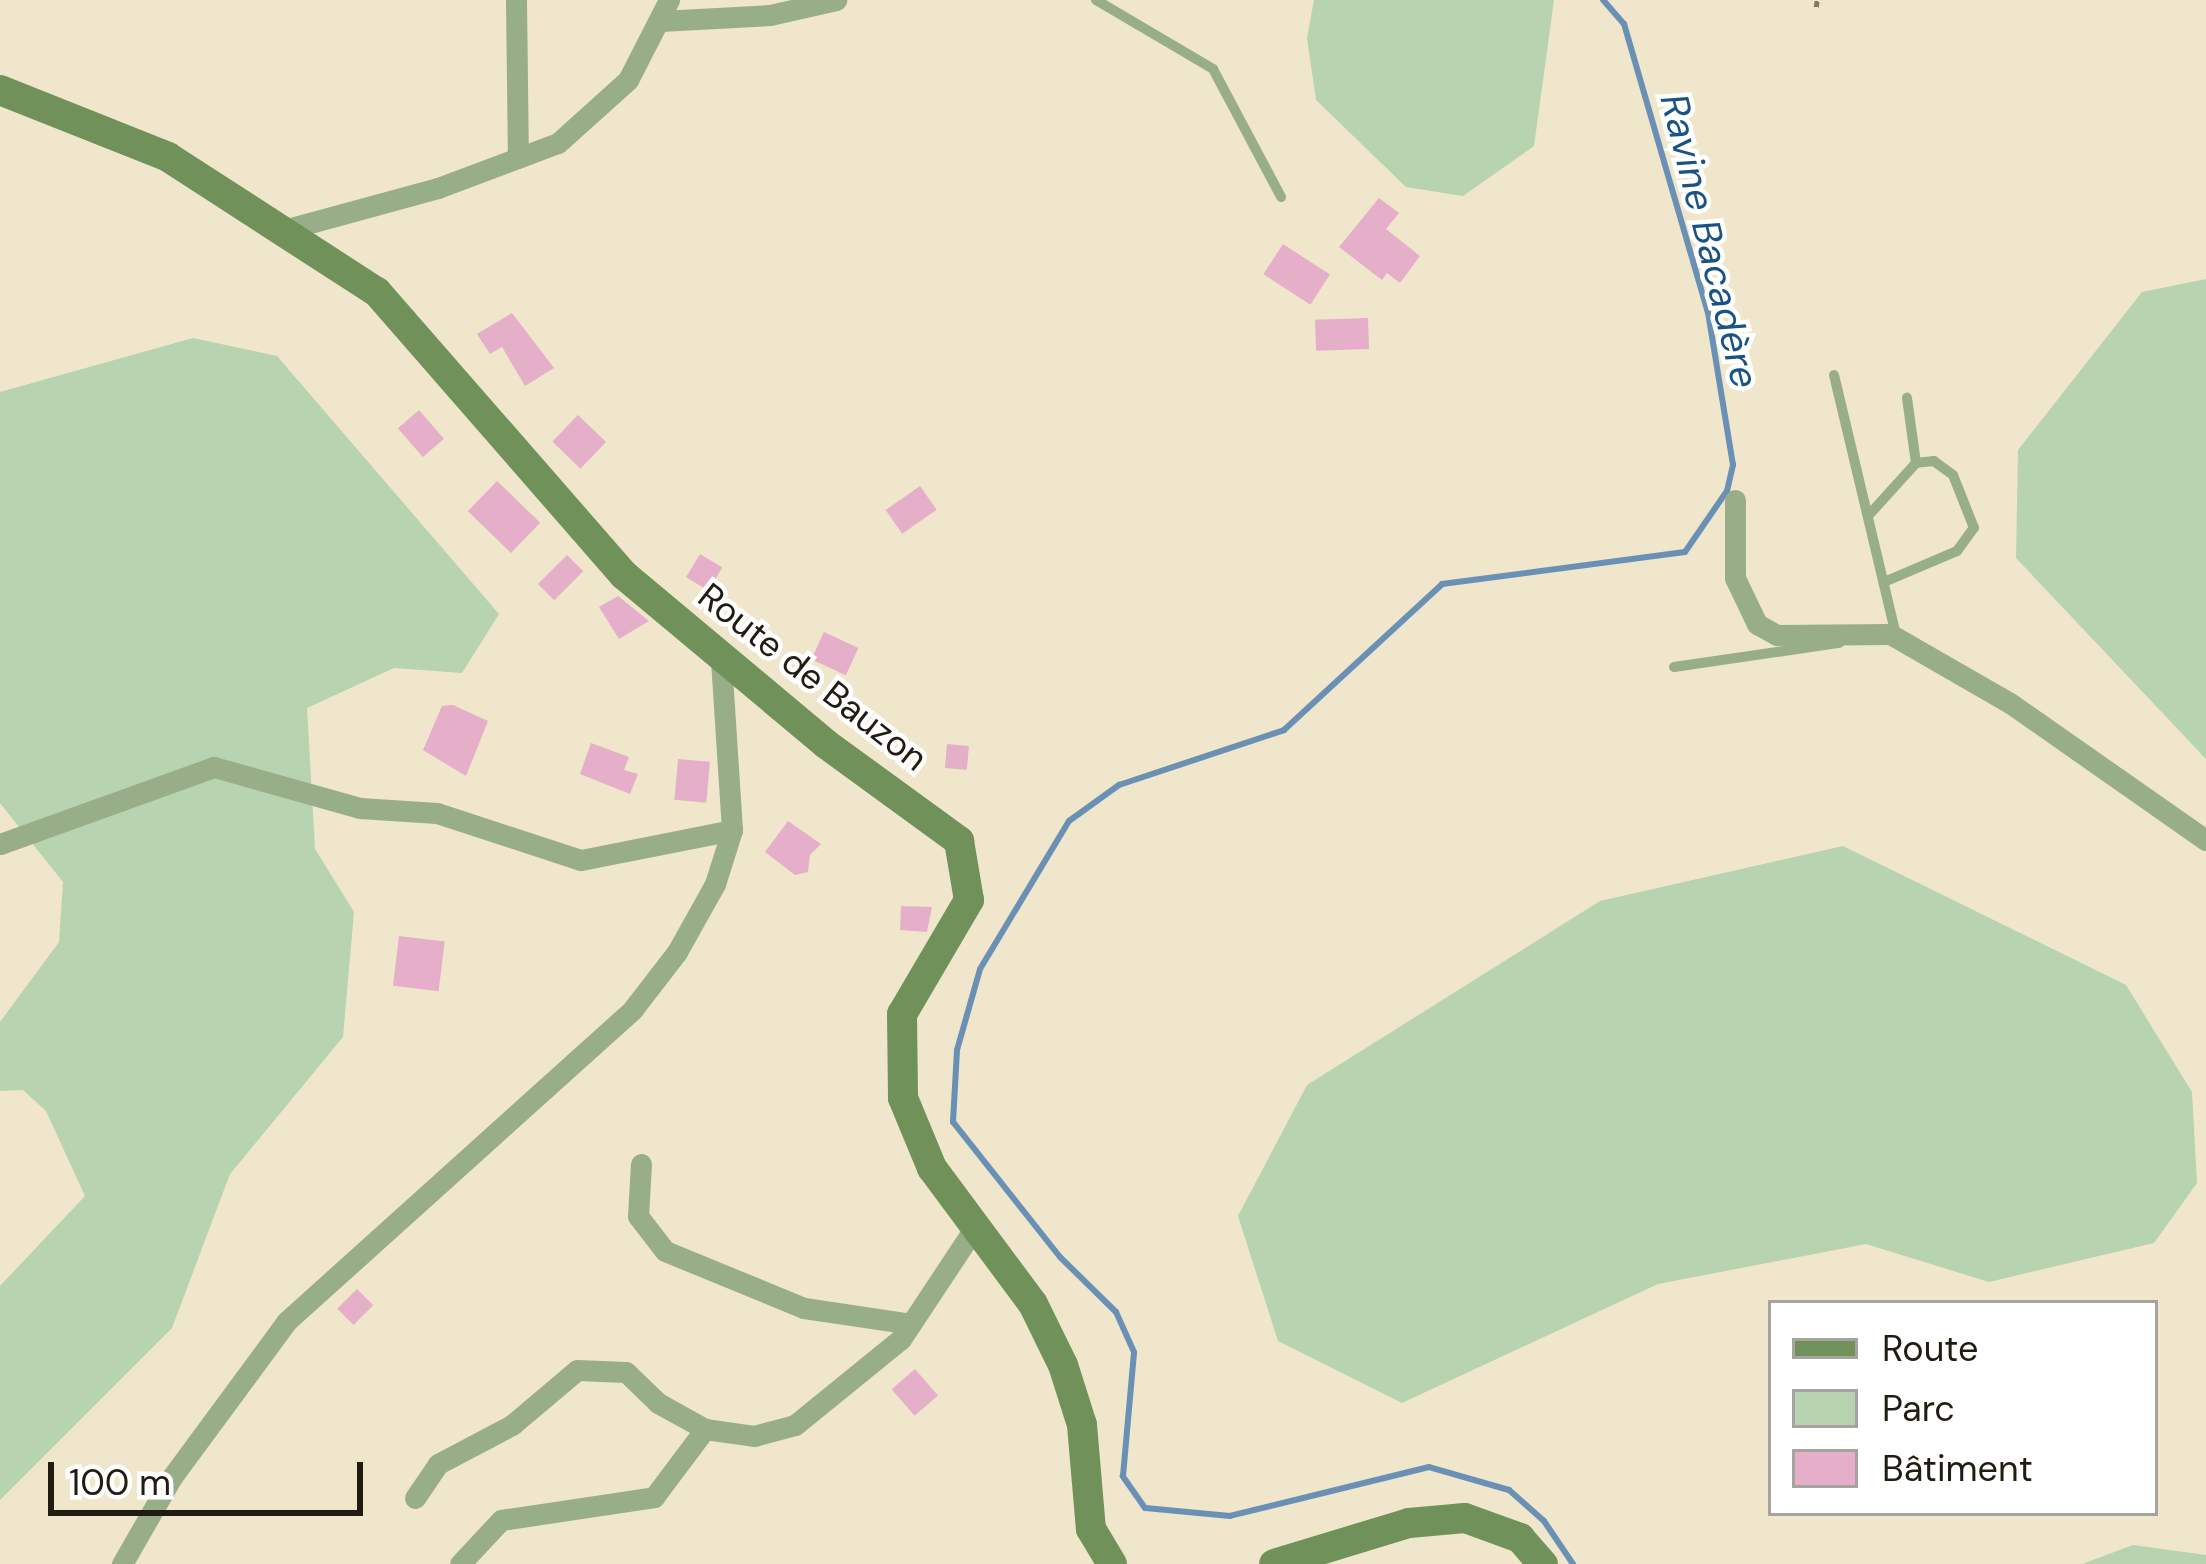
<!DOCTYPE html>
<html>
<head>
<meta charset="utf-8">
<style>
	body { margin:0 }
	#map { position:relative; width:2206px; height:1564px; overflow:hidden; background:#f0e6cb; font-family:"DM Sans",sans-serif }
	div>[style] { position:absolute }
	.green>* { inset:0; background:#b7d3b0 }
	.stream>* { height:6px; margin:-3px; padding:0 3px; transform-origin:3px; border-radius:3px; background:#6a90b5 }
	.building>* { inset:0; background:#e5afc9; transform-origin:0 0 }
	.path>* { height:4.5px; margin-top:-2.25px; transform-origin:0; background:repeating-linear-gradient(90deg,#817a68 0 6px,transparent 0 12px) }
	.lane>* { height:10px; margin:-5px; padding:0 5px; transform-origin:5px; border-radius:5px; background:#97ae88 }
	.street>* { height:21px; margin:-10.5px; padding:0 10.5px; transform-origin:10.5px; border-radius:10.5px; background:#97ae88 }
	.secondary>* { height:30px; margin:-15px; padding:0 15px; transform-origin:15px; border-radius:15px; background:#70925a }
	span { translate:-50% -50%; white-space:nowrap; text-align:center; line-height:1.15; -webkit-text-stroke:9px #fff; paint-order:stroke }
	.street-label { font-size:36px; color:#201c12 }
	.water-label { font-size:39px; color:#195284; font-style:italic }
	.legend { position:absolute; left:1768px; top:1300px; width:390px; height:216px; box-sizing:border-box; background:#fff; border:3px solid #a6a4a0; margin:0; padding:15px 21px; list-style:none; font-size:36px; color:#201c12 }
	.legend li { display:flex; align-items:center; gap:24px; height:60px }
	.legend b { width:60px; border:3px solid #a6a4a0 }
	.scale { position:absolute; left:48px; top:1462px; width:315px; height:54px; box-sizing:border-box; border:6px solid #201c12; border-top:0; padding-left:15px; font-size:36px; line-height:42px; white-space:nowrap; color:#201c12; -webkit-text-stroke:9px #fff; paint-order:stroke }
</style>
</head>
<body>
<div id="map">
	<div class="green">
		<i style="clip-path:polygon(1314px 0,1554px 0,1534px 146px,1463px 196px,1406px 187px,1316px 100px,1307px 38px)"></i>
		<i style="clip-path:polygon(2206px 279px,2206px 759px,2016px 558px,2018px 450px,2142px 292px)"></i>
		<i style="clip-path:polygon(193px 338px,277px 356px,499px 614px,462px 673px,394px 668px,307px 708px,315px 849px,354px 912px,343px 1037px,230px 1174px,172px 1328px,0 1500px,0 1286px,85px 1196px,46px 1111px,23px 1090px,0 1091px,0 1022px,59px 942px,63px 882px,0 803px,0 392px)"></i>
		<i style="clip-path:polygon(1843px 846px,2126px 985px,2192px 1092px,2197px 1183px,2154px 1243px,1989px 1282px,1866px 1244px,1658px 1284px,1402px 1403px,1278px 1341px,1238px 1216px,1307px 1085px,1600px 901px)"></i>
		<i style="clip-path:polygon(2133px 1545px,2206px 1555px,2206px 1564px,2082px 1564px)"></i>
	</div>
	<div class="stream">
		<i style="left:1573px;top:1564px;width:52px;rotate:-124deg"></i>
		<i style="left:1544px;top:1521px;width:47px;rotate:-138.5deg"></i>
		<i style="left:1509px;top:1490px;width:83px;rotate:-164deg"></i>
		<i style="left:1429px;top:1467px;width:205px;rotate:166.2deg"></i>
		<i style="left:1230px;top:1516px;width:85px;rotate:-174.6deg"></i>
		<i style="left:1145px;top:1508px;width:39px;rotate:-125deg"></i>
		<i style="left:1123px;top:1476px;width:124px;rotate:-84.9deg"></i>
		<i style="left:1134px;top:1352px;width:44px;rotate:-114.2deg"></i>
		<i style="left:1116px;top:1312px;width:78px;rotate:-135.5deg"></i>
		<i style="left:1060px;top:1257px;width:172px;rotate:-128.4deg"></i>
		<i style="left:953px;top:1122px;width:72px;rotate:-86.8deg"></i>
		<i style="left:957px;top:1050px;width:84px;rotate:-74.1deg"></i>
		<i style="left:980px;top:969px;width:173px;rotate:-59deg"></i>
		<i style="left:1069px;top:821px;width:62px;rotate:-35.8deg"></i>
		<i style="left:1119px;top:785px;width:174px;rotate:-18.4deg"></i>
		<i style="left:1284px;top:730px;width:215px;rotate:-42.7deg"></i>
		<i style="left:1442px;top:584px;width:245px;rotate:-7.5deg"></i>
		<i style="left:1685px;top:552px;width:74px;rotate:-55.5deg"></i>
		<i style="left:1727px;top:491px;width:27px;rotate:-77deg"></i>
		<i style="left:1733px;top:465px;width:154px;rotate:-99.3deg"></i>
		<i style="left:1708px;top:313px;width:301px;rotate:-106.2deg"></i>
		<i style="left:1624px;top:24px;width:32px;rotate:-131deg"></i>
	</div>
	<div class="building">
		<i style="clip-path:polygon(1379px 198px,1399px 213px,1386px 229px,1420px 256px,1400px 283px,1387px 273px,1382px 280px,1339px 247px)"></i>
		<i style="left:1283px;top:244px;width:56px;height:36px;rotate:33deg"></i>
		<i style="clip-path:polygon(512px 313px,554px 368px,525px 386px,502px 347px,490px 354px,477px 334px)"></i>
		<i style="left:1368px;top:318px;width:31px;height:53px;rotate:88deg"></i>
		<i style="left:419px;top:410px;width:38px;height:28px;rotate:49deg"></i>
		<i style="left:578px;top:415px;width:39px;height:37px;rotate:44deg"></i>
		<i style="left:497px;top:481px;width:60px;height:42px;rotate:44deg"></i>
		<i style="left:920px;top:486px;width:29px;height:42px;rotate:55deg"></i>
		<i style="left:700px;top:554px;width:26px;height:27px;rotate:31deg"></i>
		<i style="left:567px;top:555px;width:23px;height:41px;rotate:45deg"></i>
		<i style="clip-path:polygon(618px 596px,649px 621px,619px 639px,599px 607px)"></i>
		<i style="left:824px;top:632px;width:38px;height:30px;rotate:25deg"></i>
		<i style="clip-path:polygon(453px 705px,488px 721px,466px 776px,423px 750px,442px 706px)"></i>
		<i style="clip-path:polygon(591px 743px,629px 757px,624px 770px,638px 774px,630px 794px,580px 774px)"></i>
		<i style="left:947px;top:744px;width:22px;height:24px;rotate:5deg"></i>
		<i style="left:678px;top:759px;width:32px;height:41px;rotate:5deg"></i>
		<i style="clip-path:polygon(788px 821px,821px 844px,810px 855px,808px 872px,795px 875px,765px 852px)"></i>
		<i style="clip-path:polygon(901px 906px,932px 907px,927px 932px,900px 930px)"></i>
		<i style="left:399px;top:936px;width:46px;height:50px;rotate:7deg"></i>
		<i style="left:357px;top:1289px;width:23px;height:28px;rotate:45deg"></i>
		<i style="left:915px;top:1369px;width:35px;height:31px;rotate:49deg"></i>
	</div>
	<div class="path">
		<i style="left:1816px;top:7px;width:7px;rotate:-82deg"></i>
	</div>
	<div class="lane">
		<i style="left:1096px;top:0;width:136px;rotate:30.5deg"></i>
		<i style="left:1213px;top:69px;width:145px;rotate:62deg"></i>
		<i style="left:1834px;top:375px;width:267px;rotate:76.6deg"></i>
		<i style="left:1868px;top:516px;width:72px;rotate:-47.8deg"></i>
		<i style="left:1916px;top:463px;width:66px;rotate:-97.9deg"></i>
		<i style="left:1884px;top:582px;width:79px;rotate:-23deg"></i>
		<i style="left:1957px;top:551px;width:29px;rotate:-54deg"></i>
		<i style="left:1974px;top:528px;width:57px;rotate:-111.6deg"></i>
		<i style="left:1953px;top:475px;width:24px;rotate:-144deg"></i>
		<i style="left:1934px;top:461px;width:18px;rotate:174deg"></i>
		<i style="left:1674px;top:667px;width:167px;rotate:-8.3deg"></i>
	</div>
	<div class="street">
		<i style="left:516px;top:0;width:158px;rotate:89.3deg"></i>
		<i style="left:660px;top:21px;width:110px;rotate:-3.1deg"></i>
		<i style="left:770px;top:15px;width:68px;rotate:-12.8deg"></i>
		<i style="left:284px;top:230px;width:160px;rotate:-15.3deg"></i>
		<i style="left:438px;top:188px;width:128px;rotate:-20.6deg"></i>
		<i style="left:558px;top:143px;width:94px;rotate:-42deg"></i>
		<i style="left:628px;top:80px;width:90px;rotate:-62.9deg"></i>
		<i style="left:1735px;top:500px;width:78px;rotate:90deg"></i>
		<i style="left:1735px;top:578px;width:51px;rotate:64.4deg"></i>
		<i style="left:1757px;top:624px;width:23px;rotate:29deg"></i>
		<i style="left:1777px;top:635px;width:113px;rotate:-0.5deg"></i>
		<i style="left:1890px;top:634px;width:138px;rotate:29.9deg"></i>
		<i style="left:2010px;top:703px;width:239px;rotate:35deg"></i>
		<i style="left:0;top:844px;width:227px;rotate:-19.8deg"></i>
		<i style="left:214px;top:767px;width:152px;rotate:15.7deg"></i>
		<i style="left:360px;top:808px;width:77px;rotate:3.7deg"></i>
		<i style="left:437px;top:813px;width:151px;rotate:18.1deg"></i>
		<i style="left:581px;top:860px;width:154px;rotate:-11.2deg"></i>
		<i style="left:641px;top:1164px;width:52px;rotate:93.3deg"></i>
		<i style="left:638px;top:1216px;width:44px;rotate:52.4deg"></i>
		<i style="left:665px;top:1251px;width:150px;rotate:22.3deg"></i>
		<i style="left:804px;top:1308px;width:108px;rotate:8.5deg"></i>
		<i style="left:415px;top:1498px;width:41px;rotate:-55.9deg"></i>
		<i style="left:438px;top:1464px;width:84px;rotate:-27.8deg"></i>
		<i style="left:512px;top:1425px;width:85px;rotate:-40.2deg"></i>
		<i style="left:577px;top:1370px;width:49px;rotate:2.3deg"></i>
		<i style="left:626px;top:1372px;width:45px;rotate:44.1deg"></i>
		<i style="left:658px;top:1403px;width:54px;rotate:29deg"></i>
		<i style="left:705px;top:1429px;width:49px;rotate:8.1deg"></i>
		<i style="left:754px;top:1436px;width:42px;rotate:-15deg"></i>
		<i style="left:795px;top:1425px;width:136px;rotate:-39.1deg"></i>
		<i style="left:901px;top:1339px;width:134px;rotate:-56.5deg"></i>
		<i style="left:122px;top:1564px;width:100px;rotate:-60.1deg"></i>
		<i style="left:172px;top:1477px;width:194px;rotate:-53.6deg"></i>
		<i style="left:287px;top:1321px;width:466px;rotate:-42deg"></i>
		<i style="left:633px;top:1009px;width:72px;rotate:-52.3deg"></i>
		<i style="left:677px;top:952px;width:78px;rotate:-60.8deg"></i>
		<i style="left:715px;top:884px;width:57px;rotate:-72.5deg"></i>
		<i style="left:732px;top:830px;width:170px;rotate:-93.7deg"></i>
		<i style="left:460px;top:1564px;width:60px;rotate:-47deg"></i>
		<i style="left:501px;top:1520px;width:155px;rotate:-8.5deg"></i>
		<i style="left:654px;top:1497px;width:85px;rotate:-53.1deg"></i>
	</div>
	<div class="secondary">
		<i style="left:0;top:90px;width:181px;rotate:21.7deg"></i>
		<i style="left:168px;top:157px;width:249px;rotate:32.9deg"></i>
		<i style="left:377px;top:292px;width:376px;rotate:48.9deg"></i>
		<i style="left:624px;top:575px;width:263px;rotate:39.9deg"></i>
		<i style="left:826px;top:744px;width:165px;rotate:36.1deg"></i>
		<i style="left:959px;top:841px;width:60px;rotate:80.4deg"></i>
		<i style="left:969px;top:900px;width:132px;rotate:120.4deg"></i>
		<i style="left:902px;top:1014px;width:84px;rotate:89.3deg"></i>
		<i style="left:903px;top:1098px;width:76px;rotate:67.5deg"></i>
		<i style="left:932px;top:1168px;width:169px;rotate:53.4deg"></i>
		<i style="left:1033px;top:1304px;width:68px;rotate:63.8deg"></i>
		<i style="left:1063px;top:1365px;width:63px;rotate:72.4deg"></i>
		<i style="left:1082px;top:1425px;width:104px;rotate:85.1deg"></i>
		<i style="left:1091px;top:1529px;width:41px;rotate:59deg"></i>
		<i style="left:1274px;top:1564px;width:141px;rotate:-16.9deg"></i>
		<i style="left:1409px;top:1523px;width:56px;rotate:-5.1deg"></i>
		<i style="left:1465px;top:1518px;width:59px;rotate:20deg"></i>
		<i style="left:1520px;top:1538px;width:35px;rotate:49deg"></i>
	</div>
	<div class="street-label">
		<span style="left:813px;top:677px;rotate:38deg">Route de Bauzon</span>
	</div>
	<div class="water-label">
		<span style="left:1709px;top:241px;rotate:76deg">Ravine Bacadère</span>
	</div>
	<ul class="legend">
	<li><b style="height:15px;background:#70925a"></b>Route</li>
	<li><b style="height:33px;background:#b7d3b0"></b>Parc</li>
	<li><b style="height:33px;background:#e5afc9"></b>Bâtiment</li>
	</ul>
	<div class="scale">100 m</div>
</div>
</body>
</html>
